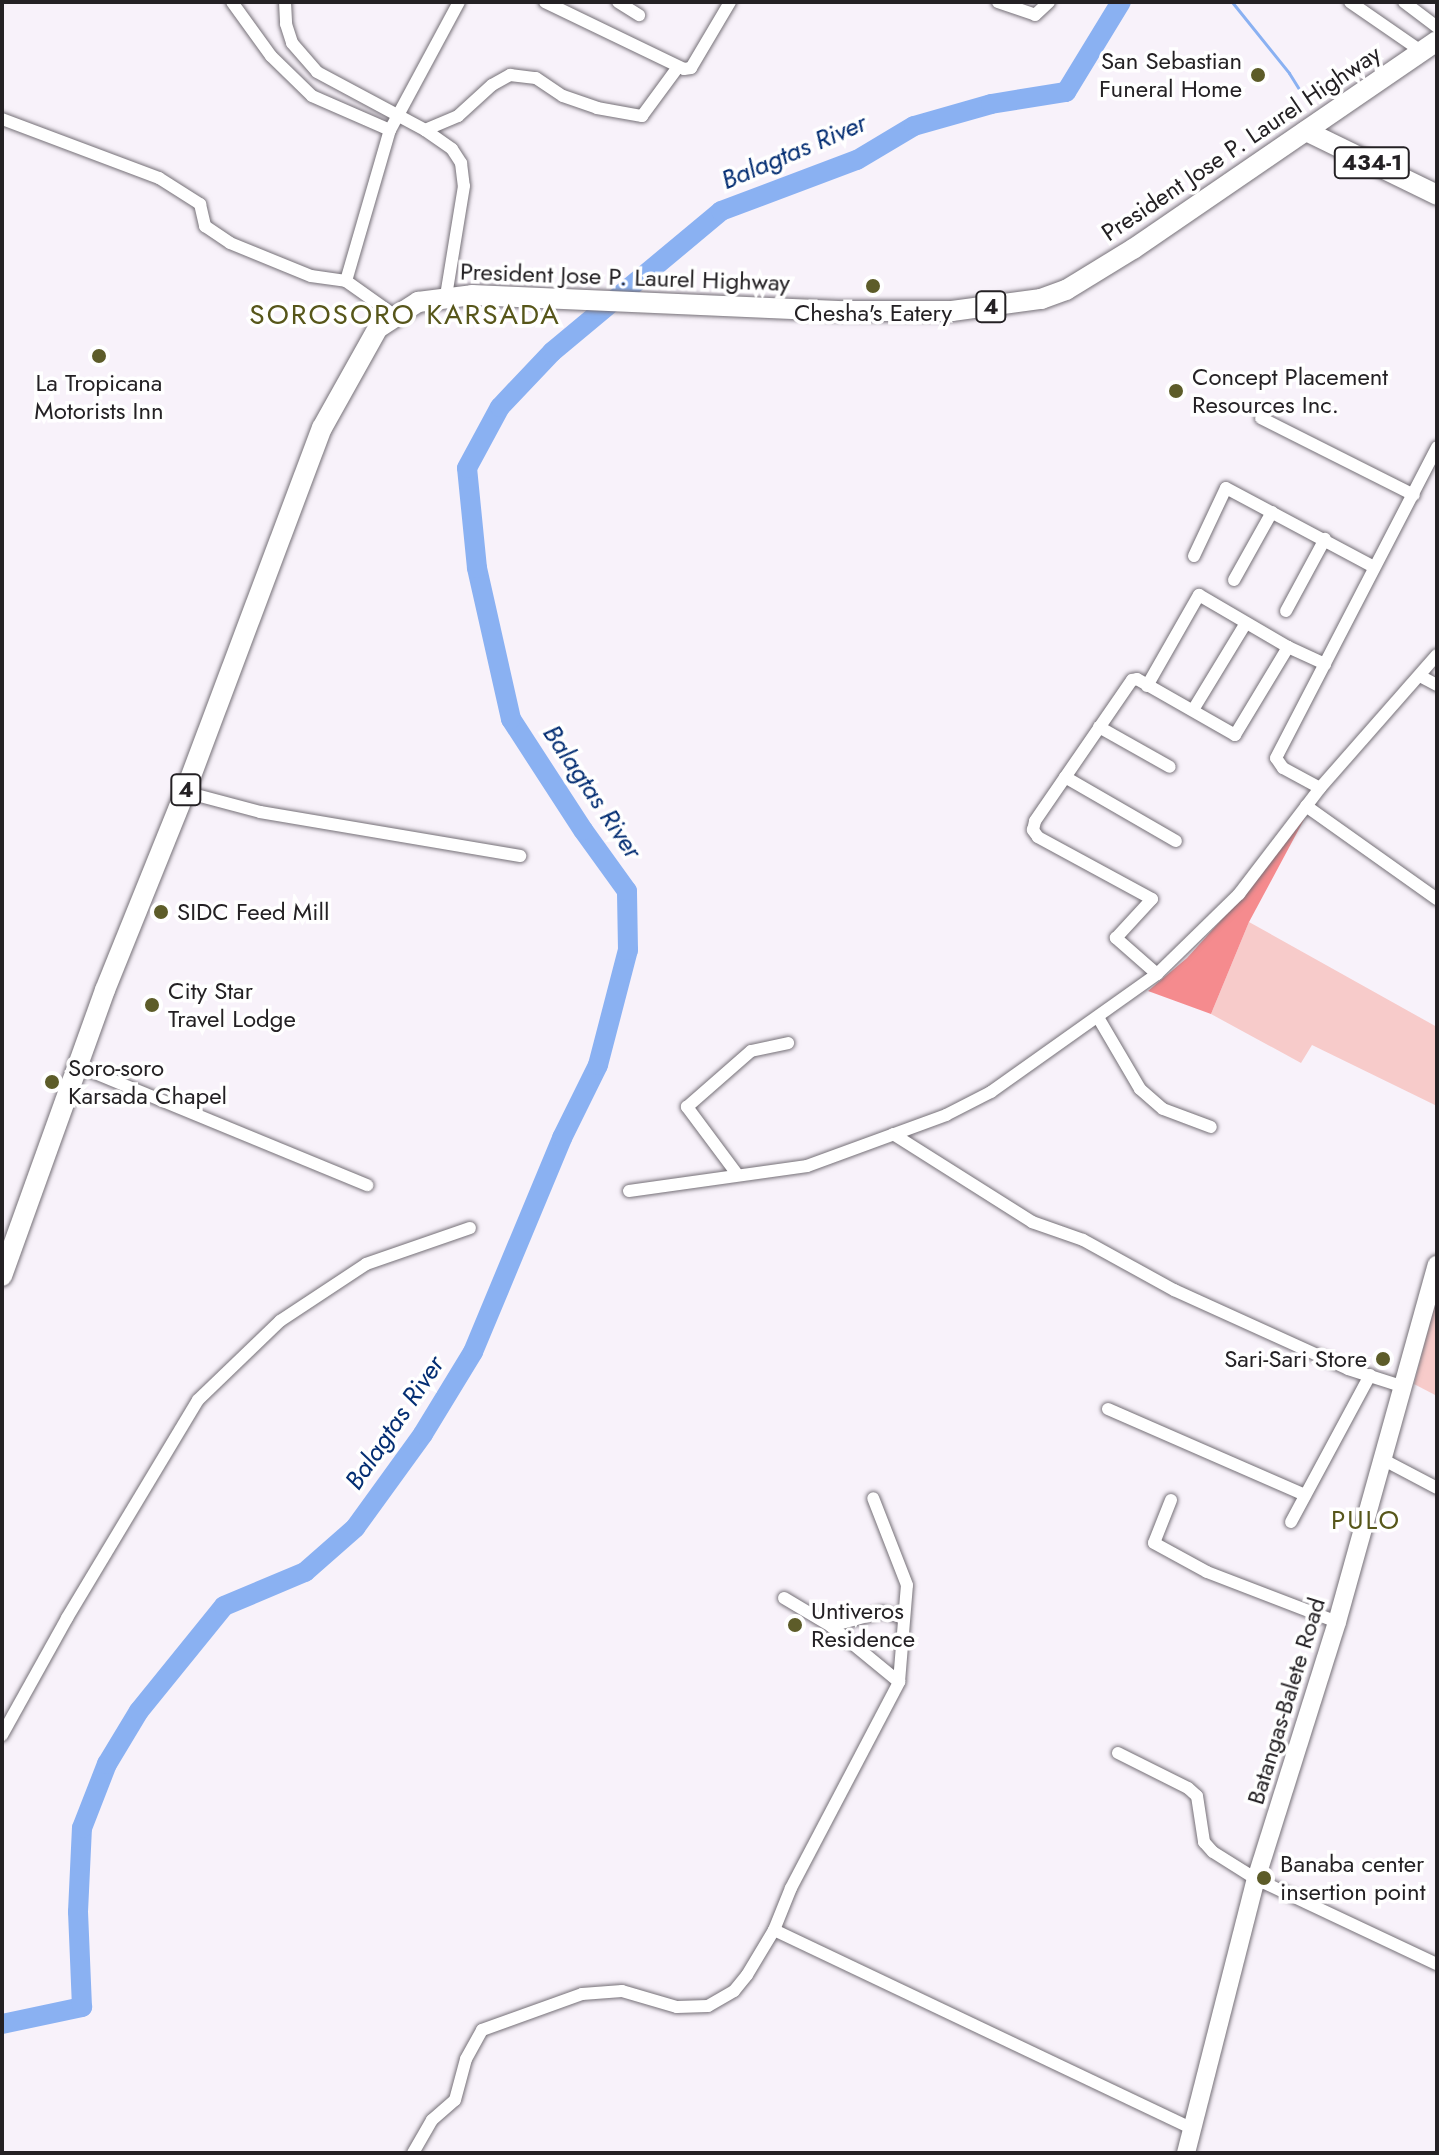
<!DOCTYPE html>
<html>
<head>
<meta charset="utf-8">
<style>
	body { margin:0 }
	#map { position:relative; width:1439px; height:2155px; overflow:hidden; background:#f8f2fa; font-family:Jost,sans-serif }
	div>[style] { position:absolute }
	.green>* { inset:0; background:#f7cbca }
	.forest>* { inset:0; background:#f58b8e }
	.stream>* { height:3px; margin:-1.5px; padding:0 1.5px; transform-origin:1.5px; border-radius:1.5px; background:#8ab1f2 }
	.river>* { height:20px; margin:-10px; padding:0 10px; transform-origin:10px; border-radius:10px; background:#8ab1f2 }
	.roads { filter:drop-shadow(0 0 2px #757077) drop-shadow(0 0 2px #757077) }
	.minor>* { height:12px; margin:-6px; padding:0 6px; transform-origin:6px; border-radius:6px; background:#fff }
	.secondary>* { height:18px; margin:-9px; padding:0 9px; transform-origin:9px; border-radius:9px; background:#fff }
	.primary>* { height:20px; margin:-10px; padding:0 10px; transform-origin:10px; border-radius:10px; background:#fff }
	.trunk>* { height:20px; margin:-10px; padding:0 10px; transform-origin:10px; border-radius:10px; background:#fff }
	.dots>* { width:22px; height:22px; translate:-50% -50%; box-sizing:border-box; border:4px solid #fff; border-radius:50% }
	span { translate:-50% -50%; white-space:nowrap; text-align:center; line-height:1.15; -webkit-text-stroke:7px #fff; paint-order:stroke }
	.shield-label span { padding:2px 6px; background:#fff; border:2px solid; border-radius:6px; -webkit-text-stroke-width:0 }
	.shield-label { font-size:22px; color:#242124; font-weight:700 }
	.poi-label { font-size:24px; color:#242124 }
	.right { translate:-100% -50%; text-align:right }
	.left { translate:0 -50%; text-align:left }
	.street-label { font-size:24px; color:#242124 }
	.water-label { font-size:26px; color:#042e73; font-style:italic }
	.neighbourhood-label { font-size:26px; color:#57561a; letter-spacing:2px }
	.quarter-label { font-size:28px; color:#57561a; letter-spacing:2px }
	.frame { position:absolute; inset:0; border:4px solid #242124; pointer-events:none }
</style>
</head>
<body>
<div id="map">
	<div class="green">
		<i style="clip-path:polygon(1249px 922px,1437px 1027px,1437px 1106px,1312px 1045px,1301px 1063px,1211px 1014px)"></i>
		<i style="clip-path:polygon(1437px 1297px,1437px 1396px,1414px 1384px)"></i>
	</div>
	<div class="forest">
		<i style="clip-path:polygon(1307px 814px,1249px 922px,1211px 1014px,1148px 991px,1187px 958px,1244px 895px)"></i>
	</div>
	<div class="stream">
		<i style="left:1232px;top:2px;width:91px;rotate:51.2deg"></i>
		<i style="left:1289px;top:73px;width:38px;rotate:58deg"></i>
	</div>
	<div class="river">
		<i style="left:2px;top:2024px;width:82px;rotate:-12deg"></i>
		<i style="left:82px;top:2007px;width:95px;rotate:-92.4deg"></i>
		<i style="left:78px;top:1912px;width:84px;rotate:-87.3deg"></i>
		<i style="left:82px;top:1828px;width:69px;rotate:-68.7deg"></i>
		<i style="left:107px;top:1764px;width:62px;rotate:-58.9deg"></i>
		<i style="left:139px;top:1711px;width:135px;rotate:-51deg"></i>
		<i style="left:224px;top:1606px;width:88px;rotate:-22.8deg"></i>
		<i style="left:305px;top:1572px;width:67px;rotate:-41.3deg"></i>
		<i style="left:355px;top:1528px;width:116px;rotate:-54.1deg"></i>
		<i style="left:423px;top:1434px;width:96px;rotate:-58.6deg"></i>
		<i style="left:473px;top:1352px;width:232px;rotate:-67.4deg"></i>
		<i style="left:562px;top:1138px;width:81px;rotate:-63.7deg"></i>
		<i style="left:598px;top:1065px;width:119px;rotate:-75.4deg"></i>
		<i style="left:628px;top:950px;width:59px;rotate:-91deg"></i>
		<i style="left:627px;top:891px;width:75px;rotate:-125.8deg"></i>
		<i style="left:583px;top:830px;width:132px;rotate:-123deg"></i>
		<i style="left:511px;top:719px;width:155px;rotate:-102.7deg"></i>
		<i style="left:477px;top:568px;width:100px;rotate:-95.7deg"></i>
		<i style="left:467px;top:468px;width:69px;rotate:-61.6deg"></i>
		<i style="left:500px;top:407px;width:76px;rotate:-46.6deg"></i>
		<i style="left:552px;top:352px;width:220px;rotate:-39.8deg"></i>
		<i style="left:721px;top:211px;width:145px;rotate:-20.6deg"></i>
		<i style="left:857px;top:160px;width:66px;rotate:-30.8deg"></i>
		<i style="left:914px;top:126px;width:80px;rotate:-15.9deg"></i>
		<i style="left:991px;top:104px;width:76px;rotate:-9.1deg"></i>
		<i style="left:1066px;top:92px;width:105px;rotate:-58.6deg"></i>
	</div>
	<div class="roads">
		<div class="minor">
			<i style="left:232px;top:2px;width:67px;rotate:54.2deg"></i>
			<i style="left:271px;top:56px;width:57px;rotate:44.3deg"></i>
			<i style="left:312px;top:96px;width:85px;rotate:23.6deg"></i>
			<i style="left:285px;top:2px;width:22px;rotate:87deg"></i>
			<i style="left:286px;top:24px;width:20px;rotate:72deg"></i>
			<i style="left:292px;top:43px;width:38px;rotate:49deg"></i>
			<i style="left:317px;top:72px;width:123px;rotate:28.2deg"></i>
			<i style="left:425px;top:130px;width:33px;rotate:35deg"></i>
			<i style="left:452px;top:149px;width:17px;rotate:57deg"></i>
			<i style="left:461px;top:163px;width:23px;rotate:83deg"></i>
			<i style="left:464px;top:186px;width:111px;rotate:99.3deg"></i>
			<i style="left:545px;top:2px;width:154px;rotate:25.7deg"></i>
			<i style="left:684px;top:69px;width:7px;rotate:-8deg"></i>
			<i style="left:691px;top:68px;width:77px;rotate:-59.4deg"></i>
			<i style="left:618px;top:2px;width:25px;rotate:32deg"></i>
			<i style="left:998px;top:2px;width:39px;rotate:19deg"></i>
			<i style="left:1035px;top:15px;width:19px;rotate:-43deg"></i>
			<i style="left:1350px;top:2px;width:86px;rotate:34.6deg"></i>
			<i style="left:1404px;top:2px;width:41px;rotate:37.1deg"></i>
			<i style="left:2px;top:119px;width:168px;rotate:20.6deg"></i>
			<i style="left:159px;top:178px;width:49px;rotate:32.4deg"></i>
			<i style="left:200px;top:204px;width:23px;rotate:77deg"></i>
			<i style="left:205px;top:226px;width:30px;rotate:34deg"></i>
			<i style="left:230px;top:243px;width:87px;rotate:22.2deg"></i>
			<i style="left:311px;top:276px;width:35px;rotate:8deg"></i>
			<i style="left:346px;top:281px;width:59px;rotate:35.3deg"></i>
			<i style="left:425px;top:130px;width:36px;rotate:-23deg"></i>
			<i style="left:458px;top:116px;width:46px;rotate:-42.4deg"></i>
			<i style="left:492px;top:85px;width:21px;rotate:-29deg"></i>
			<i style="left:510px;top:75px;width:26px;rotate:7deg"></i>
			<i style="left:536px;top:78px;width:32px;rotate:34deg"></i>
			<i style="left:563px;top:96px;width:36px;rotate:19deg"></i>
			<i style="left:597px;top:108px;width:46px;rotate:10.1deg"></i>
			<i style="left:642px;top:116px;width:61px;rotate:-53.7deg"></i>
			<i style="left:346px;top:281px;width:157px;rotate:-73.8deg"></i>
			<i style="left:390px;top:130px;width:145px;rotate:-61.7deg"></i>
			<i style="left:1261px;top:418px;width:171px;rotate:26.7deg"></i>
			<i style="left:1194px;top:556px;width:75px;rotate:-64.8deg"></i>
			<i style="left:1226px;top:488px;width:168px;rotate:28.1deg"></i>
			<i style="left:1234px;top:580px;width:78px;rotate:-60.8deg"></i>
			<i style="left:1286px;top:611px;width:82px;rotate:-61.6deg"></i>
			<i style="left:1420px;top:676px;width:19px;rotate:28deg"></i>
			<i style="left:1147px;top:686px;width:105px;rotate:-60.3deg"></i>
			<i style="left:1199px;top:595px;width:103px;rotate:30.3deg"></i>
			<i style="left:1288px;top:647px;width:41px;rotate:24.7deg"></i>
			<i style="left:1193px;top:710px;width:102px;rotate:-58.7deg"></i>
			<i style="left:1099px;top:727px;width:81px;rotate:29.4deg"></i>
			<i style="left:1065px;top:777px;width:128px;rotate:30deg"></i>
			<i style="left:1320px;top:788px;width:42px;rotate:-151.6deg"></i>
			<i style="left:1283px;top:768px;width:12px;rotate:-125deg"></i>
			<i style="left:1276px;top:758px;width:350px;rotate:-62.6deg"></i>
			<i style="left:185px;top:792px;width:78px;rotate:14.9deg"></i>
			<i style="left:260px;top:812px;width:264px;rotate:9.6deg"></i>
			<i style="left:1306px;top:806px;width:161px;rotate:35.4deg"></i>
			<i style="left:1157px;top:974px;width:55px;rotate:-138.7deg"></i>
			<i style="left:1116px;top:938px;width:53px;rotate:-47.3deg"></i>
			<i style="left:1152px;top:899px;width:130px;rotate:-151.5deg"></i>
			<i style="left:1038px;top:837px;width:9px;rotate:-126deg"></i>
			<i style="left:1033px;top:830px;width:9px;rotate:-77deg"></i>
			<i style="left:1035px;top:821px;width:171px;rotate:-55.5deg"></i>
			<i style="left:1132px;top:680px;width:5px;rotate:-11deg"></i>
			<i style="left:1137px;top:679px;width:113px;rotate:29.7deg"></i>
			<i style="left:1235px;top:735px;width:103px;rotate:-58.9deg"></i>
			<i style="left:1099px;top:1019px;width:81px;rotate:59.6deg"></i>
			<i style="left:1140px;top:1089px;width:30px;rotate:41deg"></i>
			<i style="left:1163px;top:1109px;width:51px;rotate:20.6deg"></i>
			<i style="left:78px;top:1066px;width:313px;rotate:22.4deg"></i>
			<i style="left:893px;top:1134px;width:165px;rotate:32.3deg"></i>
			<i style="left:1032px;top:1222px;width:54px;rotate:19.4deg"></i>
			<i style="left:1083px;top:1240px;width:104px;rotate:28.8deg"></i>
			<i style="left:1174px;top:1290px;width:191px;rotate:24.4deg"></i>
			<i style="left:1348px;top:1369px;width:59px;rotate:17.8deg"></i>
			<i style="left:737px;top:1174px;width:84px;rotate:-126.7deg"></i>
			<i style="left:687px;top:1107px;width:85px;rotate:-41.2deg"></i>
			<i style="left:751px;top:1051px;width:38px;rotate:-12deg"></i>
			<i style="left:629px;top:1191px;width:180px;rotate:-8deg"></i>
			<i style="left:807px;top:1166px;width:148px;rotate:-20.1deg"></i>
			<i style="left:946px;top:1115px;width:51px;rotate:-27.1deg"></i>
			<i style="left:991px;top:1092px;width:204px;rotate:-35.4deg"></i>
			<i style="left:1157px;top:974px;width:115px;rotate:-44.3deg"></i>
			<i style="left:1239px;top:894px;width:133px;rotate:-52.6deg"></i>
			<i style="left:1320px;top:788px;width:177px;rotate:-48.7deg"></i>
			<i style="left:1108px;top:1409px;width:215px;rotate:23.6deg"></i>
			<i style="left:1382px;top:1459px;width:62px;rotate:27.8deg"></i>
			<i style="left:1171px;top:1500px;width:46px;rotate:111.6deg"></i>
			<i style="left:1154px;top:1543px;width:60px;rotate:28.7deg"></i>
			<i style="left:1207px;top:1572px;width:139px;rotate:21deg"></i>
			<i style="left:1291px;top:1522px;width:167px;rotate:-61.7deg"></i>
			<i style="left:784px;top:1598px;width:55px;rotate:30.8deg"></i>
			<i style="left:831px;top:1626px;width:88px;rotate:39.5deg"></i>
			<i style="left:831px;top:1626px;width:53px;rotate:-15.4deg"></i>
			<i style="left:882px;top:1612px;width:21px;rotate:14deg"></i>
			<i style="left:2px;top:1735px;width:134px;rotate:-60.9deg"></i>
			<i style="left:67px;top:1618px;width:254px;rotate:-59deg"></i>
			<i style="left:198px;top:1400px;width:114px;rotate:-43.9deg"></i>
			<i style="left:280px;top:1321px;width:103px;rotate:-33.5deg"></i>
			<i style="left:366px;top:1264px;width:110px;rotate:-19.1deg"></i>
			<i style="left:1118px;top:1753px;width:78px;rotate:26.6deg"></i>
			<i style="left:1188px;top:1788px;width:12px;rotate:42deg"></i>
			<i style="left:1197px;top:1796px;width:47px;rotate:81.3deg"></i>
			<i style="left:1204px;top:1842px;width:13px;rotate:48deg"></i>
			<i style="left:1213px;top:1852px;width:51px;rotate:32.1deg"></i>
			<i style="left:1256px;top:1879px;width:200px;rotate:25.2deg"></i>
			<i style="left:774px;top:1930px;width:464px;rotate:25.4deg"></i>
			<i style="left:413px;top:2153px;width:38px;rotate:-60deg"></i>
			<i style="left:432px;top:2120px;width:30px;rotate:-41deg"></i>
			<i style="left:455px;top:2100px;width:42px;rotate:-75deg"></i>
			<i style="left:466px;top:2059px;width:33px;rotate:-61deg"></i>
			<i style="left:482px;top:2030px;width:106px;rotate:-19.8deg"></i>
			<i style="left:582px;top:1994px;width:40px;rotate:-4.3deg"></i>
			<i style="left:622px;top:1991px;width:57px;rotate:16.2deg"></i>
			<i style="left:677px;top:2007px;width:31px;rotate:-2deg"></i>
			<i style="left:708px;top:2006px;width:30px;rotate:-30deg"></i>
			<i style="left:734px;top:1991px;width:21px;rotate:-51deg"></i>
			<i style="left:747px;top:1975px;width:52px;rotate:-59deg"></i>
			<i style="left:774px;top:1930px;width:45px;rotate:-68deg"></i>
			<i style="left:791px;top:1888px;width:233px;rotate:-62.3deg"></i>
			<i style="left:899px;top:1682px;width:97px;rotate:-85.3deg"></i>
			<i style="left:907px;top:1585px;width:93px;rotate:-111.3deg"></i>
		</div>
		<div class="secondary">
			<i style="left:1186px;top:2153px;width:283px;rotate:-75.7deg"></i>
			<i style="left:1256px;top:1879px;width:269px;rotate:-72.5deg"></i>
			<i style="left:1337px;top:1622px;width:371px;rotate:-74.4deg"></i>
		</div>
		<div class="primary">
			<i style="left:1306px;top:131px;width:146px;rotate:26deg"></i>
		</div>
		<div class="trunk">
			<i style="left:2px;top:1276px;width:304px;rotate:-70.2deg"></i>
			<i style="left:105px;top:990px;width:214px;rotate:-68deg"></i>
			<i style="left:185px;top:792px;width:389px;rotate:-69.4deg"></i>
			<i style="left:322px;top:428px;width:115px;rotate:-60.8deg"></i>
			<i style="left:378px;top:328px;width:48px;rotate:-33deg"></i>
			<i style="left:418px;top:302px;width:54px;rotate:-7.4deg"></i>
			<i style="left:472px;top:295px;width:372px;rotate:2.5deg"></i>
			<i style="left:844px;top:311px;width:108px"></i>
			<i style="left:952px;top:311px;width:90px;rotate:-7.7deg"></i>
			<i style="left:1041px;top:299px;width:27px;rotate:-20deg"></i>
			<i style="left:1066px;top:290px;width:79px;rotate:-31.5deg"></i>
			<i style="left:1133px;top:249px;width:368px;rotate:-34.4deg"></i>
		</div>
	</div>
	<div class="dots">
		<i style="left:1258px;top:75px;background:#5d5c29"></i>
		<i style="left:873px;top:286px;background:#5d5c29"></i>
		<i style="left:99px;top:356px;background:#5d5c29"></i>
		<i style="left:1176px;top:391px;background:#5d5c29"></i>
		<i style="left:161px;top:912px;background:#5d5c29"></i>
		<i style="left:152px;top:1005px;background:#5d5c29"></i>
		<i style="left:52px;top:1082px;background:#5d5c29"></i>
		<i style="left:1383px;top:1359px;background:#5d5c29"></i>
		<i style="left:795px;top:1625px;background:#5d5c29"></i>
		<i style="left:1264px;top:1878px;background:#5d5c29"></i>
	</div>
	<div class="shield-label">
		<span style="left:1372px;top:163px">434-1</span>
		<span style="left:991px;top:307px">4</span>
		<span style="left:186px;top:790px">4</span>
	</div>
	<div class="poi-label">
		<span class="right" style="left:1242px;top:75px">San Sebastian<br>Funeral Home</span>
		<span style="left:873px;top:313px">Chesha's Eatery</span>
		<span class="left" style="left:1192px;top:391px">Concept Placement<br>Resources Inc.</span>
		<span style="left:99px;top:397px">La Tropicana<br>Motorists Inn</span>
		<span class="left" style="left:177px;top:912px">SIDC Feed Mill</span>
		<span class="left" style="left:168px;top:1005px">City Star<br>Travel Lodge</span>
		<span class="left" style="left:68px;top:1082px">Soro-soro<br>Karsada Chapel</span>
		<span class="right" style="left:1367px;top:1359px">Sari-Sari Store</span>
		<span class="left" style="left:811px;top:1625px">Untiveros<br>Residence</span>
		<span class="left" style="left:1280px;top:1878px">Banaba center<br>insertion point</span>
	</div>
	<div class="street-label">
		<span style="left:1241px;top:143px;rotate:-34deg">President Jose P. Laurel Highway</span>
		<span style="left:625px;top:277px;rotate:2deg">President Jose P. Laurel Highway</span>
		<span style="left:1286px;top:1701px;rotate:-73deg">Batangas-Balete Road</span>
	</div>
	<div class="water-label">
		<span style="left:794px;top:152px;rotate:-23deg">Balagtas River</span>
		<span style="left:592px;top:792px;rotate:56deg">Balagtas River</span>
		<span style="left:395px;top:1423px;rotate:-56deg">Balagtas River</span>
	</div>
	<div class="neighbourhood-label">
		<span style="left:1366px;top:1521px">PULO</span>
	</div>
	<div class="quarter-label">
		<span style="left:405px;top:315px">SOROSORO KARSADA</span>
	</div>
	<div class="frame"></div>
</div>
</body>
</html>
